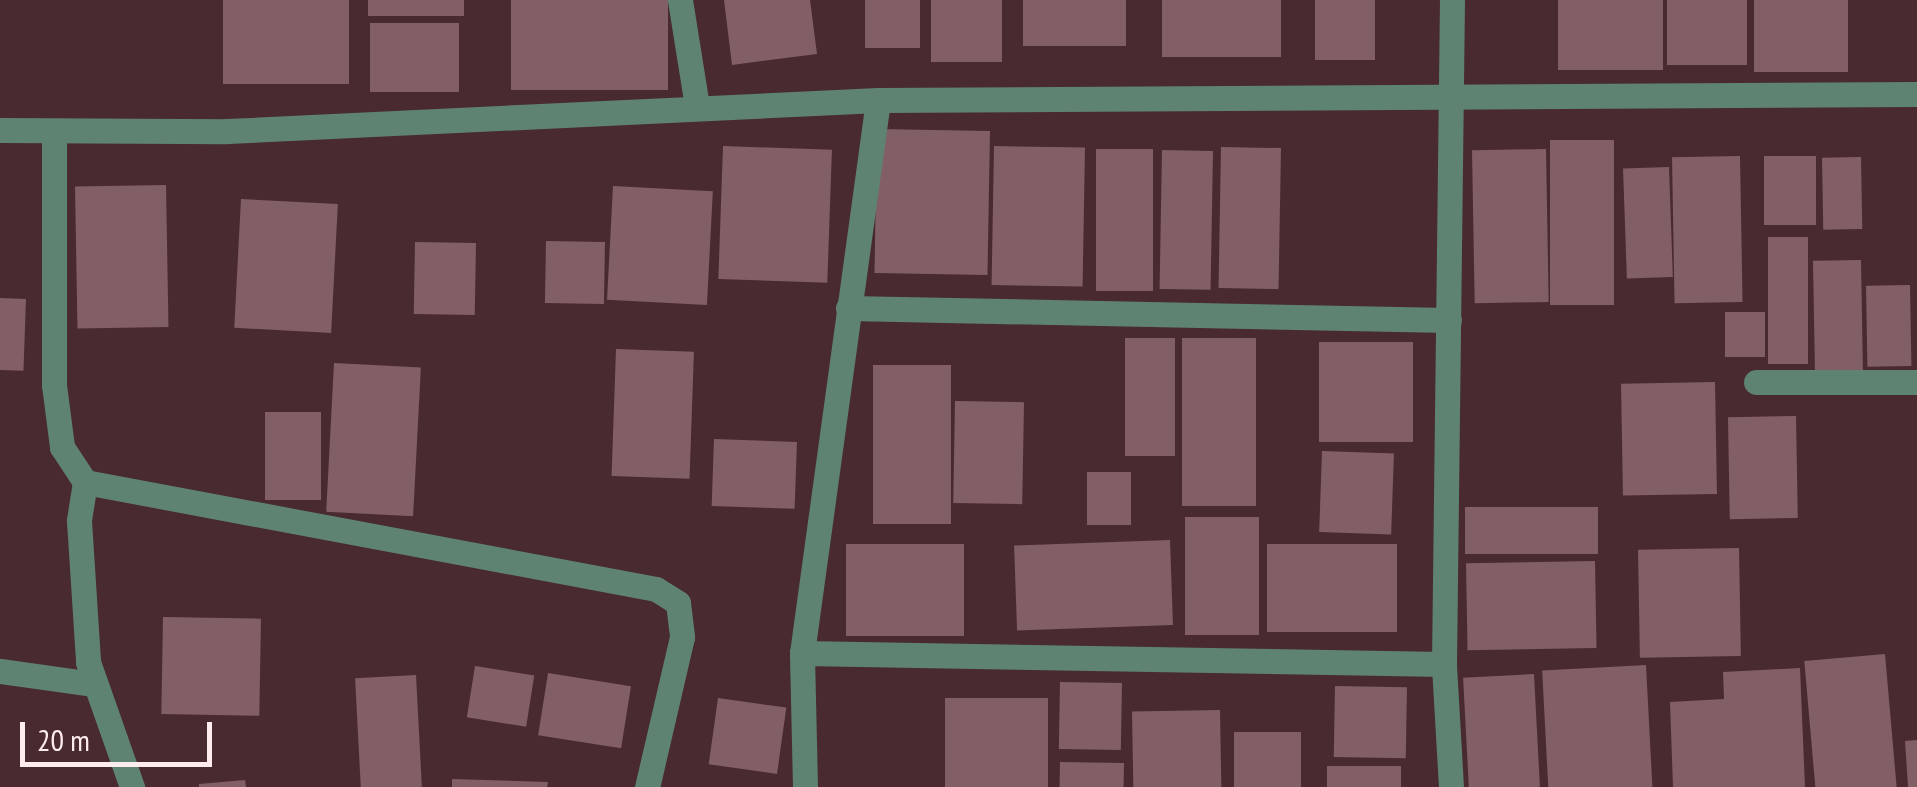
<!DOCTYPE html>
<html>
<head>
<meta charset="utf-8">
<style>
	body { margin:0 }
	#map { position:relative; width:1917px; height:787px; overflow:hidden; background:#492a30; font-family:"PT Sans Narrow",sans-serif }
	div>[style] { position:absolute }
	.building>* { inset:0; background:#825f64; transform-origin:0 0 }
	.minor>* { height:25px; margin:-12.5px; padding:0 12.5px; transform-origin:12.5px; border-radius:12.5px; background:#5e8471 }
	span { translate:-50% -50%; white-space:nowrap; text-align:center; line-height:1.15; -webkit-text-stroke:10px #492a30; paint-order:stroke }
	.scale { position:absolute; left:20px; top:722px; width:192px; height:45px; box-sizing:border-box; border:5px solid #feecef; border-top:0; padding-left:12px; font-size:30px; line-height:35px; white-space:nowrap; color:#feecef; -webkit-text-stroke:8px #492a30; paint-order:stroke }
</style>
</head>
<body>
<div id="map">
	<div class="building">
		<i style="left:223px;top:0;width:126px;height:84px"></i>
		<i style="left:368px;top:0;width:96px;height:16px"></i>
		<i style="left:511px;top:0;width:157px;height:90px"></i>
		<i style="clip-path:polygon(724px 0,810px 0,817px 54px,732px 65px)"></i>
		<i style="left:865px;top:0;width:55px;height:48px"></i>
		<i style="left:931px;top:0;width:71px;height:62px"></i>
		<i style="left:1023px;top:0;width:103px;height:46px"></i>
		<i style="left:1162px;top:0;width:119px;height:57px"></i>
		<i style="left:1315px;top:0;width:60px;height:60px"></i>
		<i style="left:1558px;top:0;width:105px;height:70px"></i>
		<i style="left:1667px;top:0;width:80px;height:65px"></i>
		<i style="left:1754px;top:0;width:94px;height:72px"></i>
		<i style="left:370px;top:23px;width:89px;height:69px"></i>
		<i style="left:877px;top:129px;width:113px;height:144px;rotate:1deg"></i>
		<i style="left:1550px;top:140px;width:64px;height:165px"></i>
		<i style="left:723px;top:146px;width:109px;height:133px;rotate:2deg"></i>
		<i style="left:994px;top:146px;width:91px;height:139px;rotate:1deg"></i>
		<i style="left:1221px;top:147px;width:60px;height:141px;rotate:1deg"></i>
		<i style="left:1096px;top:149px;width:57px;height:142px"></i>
		<i style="left:1546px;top:149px;width:153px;height:74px;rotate:89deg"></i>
		<i style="left:1162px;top:150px;width:51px;height:139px;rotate:1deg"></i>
		<i style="left:1740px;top:156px;width:146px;height:68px;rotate:89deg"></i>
		<i style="left:1764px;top:156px;width:52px;height:69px"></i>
		<i style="left:1861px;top:157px;width:72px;height:39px;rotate:89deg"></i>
		<i style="left:1669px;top:167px;width:110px;height:46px;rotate:88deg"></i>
		<i style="left:166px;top:185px;width:142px;height:91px;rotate:89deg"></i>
		<i style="left:613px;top:186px;width:100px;height:114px;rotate:3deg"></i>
		<i style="left:241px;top:199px;width:97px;height:129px;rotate:3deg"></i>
		<i style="left:1768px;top:237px;width:40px;height:127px"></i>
		<i style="left:546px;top:241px;width:59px;height:62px;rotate:1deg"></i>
		<i style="left:415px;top:242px;width:61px;height:72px;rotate:1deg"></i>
		<i style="left:1861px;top:260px;width:111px;height:48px;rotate:89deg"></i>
		<i style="left:1910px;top:285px;width:81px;height:44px;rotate:89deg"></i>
		<i style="left:0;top:298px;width:26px;height:72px;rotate:2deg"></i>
		<i style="left:1765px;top:312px;width:45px;height:40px;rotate:90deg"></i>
		<i style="left:1125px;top:338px;width:50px;height:118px"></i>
		<i style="left:1182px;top:338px;width:74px;height:168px"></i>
		<i style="left:1319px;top:342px;width:94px;height:100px"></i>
		<i style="left:616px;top:349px;width:78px;height:127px;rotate:2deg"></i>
		<i style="left:334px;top:363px;width:87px;height:149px;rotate:3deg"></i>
		<i style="left:873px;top:365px;width:78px;height:159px"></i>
		<i style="left:1715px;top:382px;width:112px;height:94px;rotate:89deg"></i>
		<i style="left:955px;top:401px;width:69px;height:102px;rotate:1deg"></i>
		<i style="left:265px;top:412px;width:56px;height:88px"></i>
		<i style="left:1796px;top:416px;width:102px;height:68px;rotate:89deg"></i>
		<i style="left:714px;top:439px;width:83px;height:67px;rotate:2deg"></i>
		<i style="left:1322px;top:451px;width:72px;height:81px;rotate:2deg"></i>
		<i style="left:1087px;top:472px;width:44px;height:53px"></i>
		<i style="left:1598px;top:507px;width:47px;height:133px;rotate:90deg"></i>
		<i style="left:1185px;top:517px;width:74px;height:118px"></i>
		<i style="left:1170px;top:540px;width:85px;height:156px;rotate:88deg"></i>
		<i style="left:846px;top:544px;width:118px;height:92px"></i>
		<i style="left:1267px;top:544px;width:130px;height:88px"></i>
		<i style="left:1739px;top:548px;width:108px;height:101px;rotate:89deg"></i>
		<i style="left:1595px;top:561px;width:87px;height:129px;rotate:89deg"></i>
		<i style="left:163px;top:617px;width:98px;height:97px;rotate:1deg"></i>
		<i style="left:1885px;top:654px;width:134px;height:81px;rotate:85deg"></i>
		<i style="left:1646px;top:665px;width:122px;height:104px;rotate:87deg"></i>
		<i style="left:475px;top:666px;width:60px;height:52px;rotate:9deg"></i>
		<i style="clip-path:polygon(1800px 668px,1805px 787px,1673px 787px,1670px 702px,1724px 699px,1723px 672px)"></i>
		<i style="left:548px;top:673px;width:84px;height:63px;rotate:9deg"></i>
		<i style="left:1534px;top:674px;width:113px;height:71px;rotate:87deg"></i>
		<i style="left:416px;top:675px;width:112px;height:61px;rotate:87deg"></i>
		<i style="left:1060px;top:682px;width:62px;height:67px;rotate:1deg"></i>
		<i style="left:1335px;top:686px;width:72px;height:71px;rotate:1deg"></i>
		<i style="left:718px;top:698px;width:69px;height:67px;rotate:8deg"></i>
		<i style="left:945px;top:698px;width:103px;height:89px"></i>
		<i style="left:1220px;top:710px;width:77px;height:88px;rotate:89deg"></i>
		<i style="left:1234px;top:732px;width:67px;height:55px"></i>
		<i style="clip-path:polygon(1917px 740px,1917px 787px,1908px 787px,1905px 741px)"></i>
		<i style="left:1060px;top:762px;width:64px;height:25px;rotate:1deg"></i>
		<i style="left:1327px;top:766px;width:74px;height:21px"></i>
		<i style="clip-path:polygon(452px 779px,548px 782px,547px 787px,452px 787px)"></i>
		<i style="clip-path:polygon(245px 780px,246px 787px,199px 787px,199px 784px)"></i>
	</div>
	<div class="minor">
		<i style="left:680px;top:0;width:107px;rotate:80.9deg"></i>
		<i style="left:0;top:130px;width:227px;rotate:0.3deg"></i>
		<i style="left:227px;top:131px;width:652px;rotate:-2.73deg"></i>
		<i style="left:878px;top:100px;width:1039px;rotate:-0.33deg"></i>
		<i style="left:54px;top:131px;width:254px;rotate:90deg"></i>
		<i style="left:54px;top:385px;width:63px;rotate:82.6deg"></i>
		<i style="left:62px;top:447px;width:42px;rotate:56.7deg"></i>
		<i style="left:85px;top:482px;width:581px;rotate:10.61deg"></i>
		<i style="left:656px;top:589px;width:26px;rotate:32deg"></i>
		<i style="left:678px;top:603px;width:34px;rotate:83deg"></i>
		<i style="left:682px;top:637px;width:154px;rotate:103.1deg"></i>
		<i style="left:848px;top:308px;width:601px;rotate:1.14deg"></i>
		<i style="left:1756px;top:382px;width:161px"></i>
		<i style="left:85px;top:482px;width:39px;rotate:99deg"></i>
		<i style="left:79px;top:521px;width:141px;rotate:86.3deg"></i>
		<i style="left:88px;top:662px;width:133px;rotate:70.6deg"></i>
		<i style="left:802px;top:653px;width:642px;rotate:0.98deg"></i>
		<i style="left:0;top:671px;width:95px;rotate:7.9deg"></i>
		<i style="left:805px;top:787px;width:134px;rotate:-91.3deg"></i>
		<i style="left:802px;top:653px;width:558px;rotate:-82.17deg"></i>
		<i style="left:1451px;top:787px;width:123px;rotate:-93.3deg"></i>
		<i style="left:1444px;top:664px;width:664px;rotate:-89.31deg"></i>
	</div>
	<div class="scale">20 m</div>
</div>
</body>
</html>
